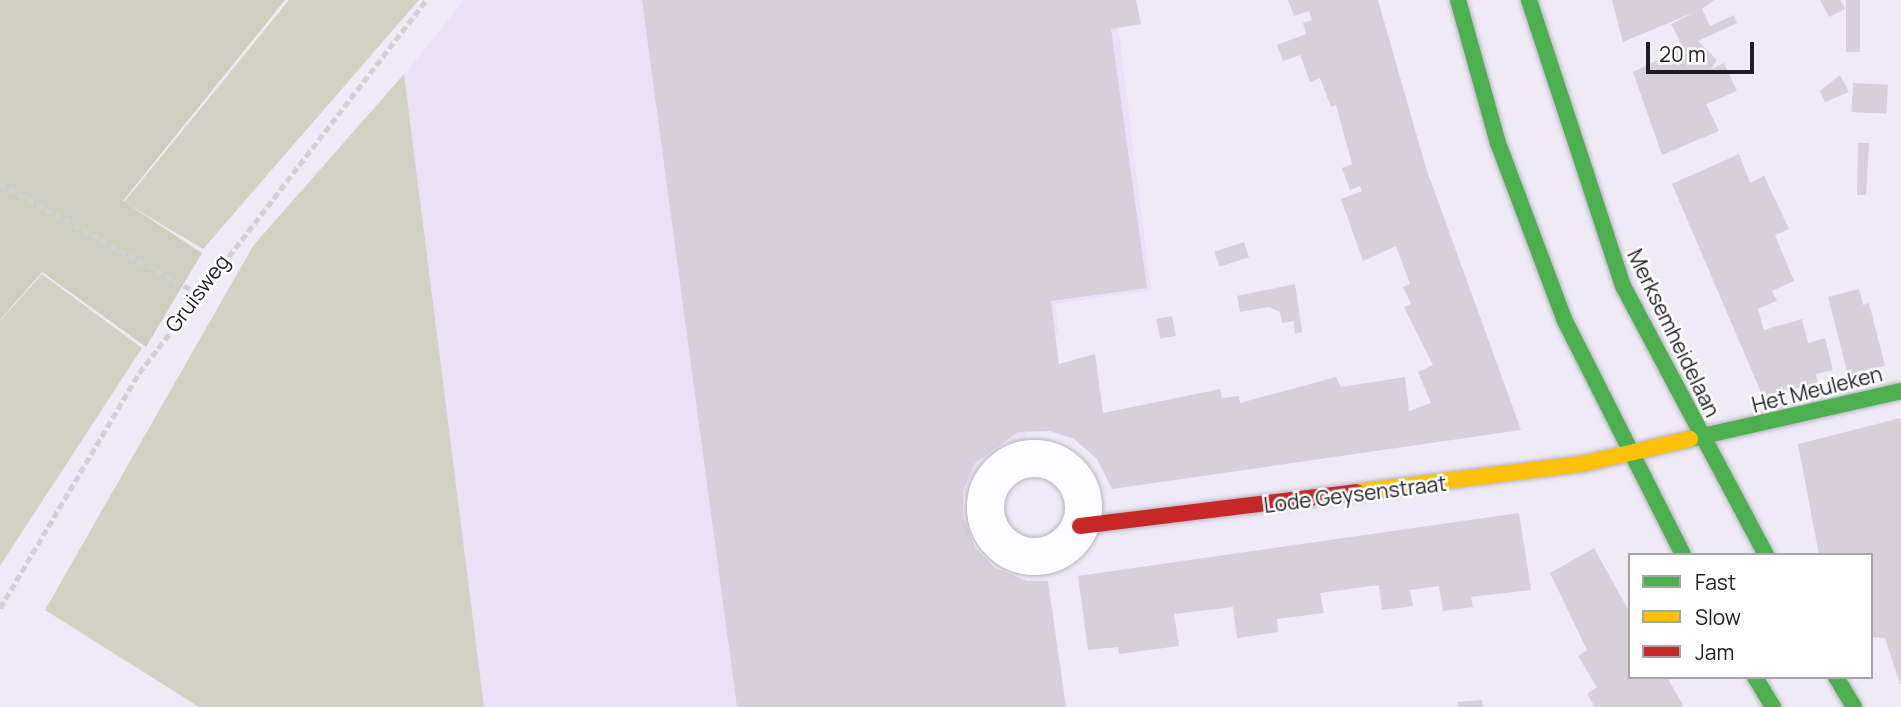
<!DOCTYPE html>
<html>
<head>
<meta charset="utf-8">
<style>
	body { margin:0 }
	#map { position:relative; width:1901px; height:707px; overflow:hidden; background:#efeaf6; font-family:Manrope,sans-serif }
	div>[style] { position:absolute }
	.built>* { inset:0; background:#eae1f6 }
	.green>* { inset:0; background:#d2d2c4 }
	.forest>* { inset:0; background:#cdcdc0 }
	.building>* { inset:0; background:#d7cfd9; transform-origin:0 0 }
	.path>* { height:4.5px; margin-top:-2.25px; transform-origin:0; background:repeating-linear-gradient(90deg,#d1d0d3 0 7px,transparent 0 10.5px) }
	.roads { filter:drop-shadow(0 0 2px #b8b4be) drop-shadow(0 0 2px #b8b4be) }
	.street>* { height:37px; margin:-18.5px; padding:0 18.5px; transform-origin:18.5px; border-radius:18.5px; background:#fdfcfe }
	.street>.ring { margin:-18.5px; padding:0; box-sizing:content-box; background:none; border:37px solid #fdfcfe; border-radius:50% }
	.fast>* { height:16px; margin:-8px; padding:0 8px; transform-origin:8px; border-radius:8px; background:#4caf50 }
	.slow>* { height:16px; margin:-8px; padding:0 8px; transform-origin:8px; border-radius:8px; background:#ffc107 }
	.jam>* { height:16px; margin:-8px; padding:0 8px; transform-origin:8px; border-radius:8px; background:#c62828 }
	span { translate:-50% -50%; white-space:nowrap; text-align:center; line-height:1.15; -webkit-text-stroke:5px #fff; paint-order:stroke }
	.street-label { font-size:21px; color:#201c24 }
	.legend { position:absolute; left:1628px; top:553px; width:245px; height:126px; box-sizing:border-box; background:#fff; border:2px solid #a6a4a7; margin:0; padding:9px 12px; list-style:none; font-size:21px; color:#201c24 }
	.legend li { display:flex; align-items:center; gap:14px; height:35px }
	.legend b { width:35px; border:2px solid #a6a4a7 }
	.scale { position:absolute; left:1646px; top:42px; width:108px; height:32px; box-sizing:border-box; border:4px solid #201c24; border-top:0; padding-left:9px; font-size:21px; line-height:24px; white-space:nowrap; color:#201c24; -webkit-text-stroke:5px #fff; paint-order:stroke }
</style>
</head>
<body>
<div id="map">
	<div class="built">
		<i style="clip-path:polygon(464px 0,1115px 0,1151px 290px,1055px 304px,1059px 334px,1015px 342px,1027px 438px,984px 460px,964px 500px,971px 544px,1064px 707px,466px 707px,384px 100px)"></i>
	</div>
	<div class="green">
		<i style="clip-path:polygon(289px 0,419px 0,203px 249px,124px 202px)"></i>
		<i style="clip-path:polygon(404px 74px,484px 707px,199px 707px,45px 610px,253px 246px)"></i>
		<i style="clip-path:polygon(42px 274px,142px 348px,0 566px,0 321px)"></i>
	</div>
	<div class="forest">
		<i style="clip-path:polygon(0 0,285px 0,123px 201px,202px 253px,146px 347px,42px 272px,0 320px)"></i>
	</div>
	<div class="building">
		<i style="clip-path:polygon(642px 0,1136px 0,1141px 24px,1111px 29px,1147px 288px,1051px 301px,1059px 364px,1095px 354px,1103px 413px,1220px 389px,1222px 398px,1239px 396px,1240px 403px,1336px 377px,1341px 387px,1405px 377px,1409px 411px,1431px 403px,1418px 372px,1433px 365px,1404px 307px,1411px 304px,1403px 287px,1410px 284px,1396px 246px,1363px 261px,1341px 199px,1362px 191px,1360px 186px,1350px 190px,1342px 168px,1352px 164px,1336px 105px,1331px 107px,1320px 78px,1310px 82px,1300px 55px,1283px 61px,1277px 45px,1306px 34px,1303px 23px,1312px 20px,1309px 11px,1294px 16px,1288px 0,1378px 0,1426px 168px,1521px 430px,1112px 489px,1097px 459px,1074px 439px,1050px 431px,1018px 432px,975px 463px,963px 491px,963px 517px,975px 548px,995px 568px,1027px 581px,1048px 581px,1066px 707px,737px 707px)"></i>
		<i style="clip-path:polygon(1612px 0,1714px 0,1702px 9px,1710px 26px,1734px 15px,1737px 23px,1698px 41px,1717px 60px,1711px 69px,1724px 63px,1737px 91px,1706px 104px,1719px 131px,1662px 155px,1633px 72px,1683px 48px,1671px 24px,1697px 11px,1623px 42px)"></i>
		<i style="clip-path:polygon(1820px 0,1840px 0,1845px 9px,1829px 17px)"></i>
		<i style="left:1846px;top:0;width:14px;height:52px"></i>
		<i style="clip-path:polygon(1840px 75px,1849px 92px,1825px 102px,1820px 91px)"></i>
		<i style="left:1853px;top:83px;width:35px;height:29px;rotate:3deg"></i>
		<i style="clip-path:polygon(1858px 143px,1869px 143px,1866px 195px,1857px 195px)"></i>
		<i style="clip-path:polygon(1739px 154px,1750px 183px,1764px 176px,1789px 229px,1775px 235px,1794px 281px,1772px 291px,1777px 301px,1758px 309px,1764px 330px,1802px 319px,1808px 343px,1825px 338px,1833px 370px,1816px 374px,1818px 383px,1763px 397px,1672px 184px)"></i>
		<i style="left:1244px;top:242px;width:16px;height:31px;rotate:72deg"></i>
		<i style="clip-path:polygon(1295px 284px,1302px 332px,1295px 334px,1294px 321px,1282px 323px,1280px 312px,1269px 307px,1240px 312px,1237px 296px)"></i>
		<i style="clip-path:polygon(1859px 289px,1863px 305px,1869px 303px,1885px 366px,1848px 375px,1828px 297px)"></i>
		<i style="left:1172px;top:316px;width:20px;height:16px;rotate:79deg"></i>
		<i style="clip-path:polygon(1901px 418px,1901px 684px,1900px 684px,1885px 638px,1871px 637px,1871px 555px,1819px 555px,1798px 444px)"></i>
		<i style="clip-path:polygon(1519px 513px,1531px 590px,1471px 597px,1473px 607px,1443px 611px,1439px 586px,1410px 590px,1413px 606px,1382px 610px,1379px 585px,1320px 593px,1324px 613px,1277px 619px,1278px 632px,1237px 638px,1233px 607px,1174px 614px,1179px 646px,1119px 654px,1118px 647px,1088px 650px,1078px 576px)"></i>
		<i style="clip-path:polygon(1594px 548px,1630px 613px,1630px 677px,1667px 677px,1684px 707px,1595px 707px,1587px 694px,1597px 687px,1578px 656px,1587px 650px,1550px 573px)"></i>
		<i style="clip-path:polygon(1482px 700px,1483px 707px,1458px 707px,1457px 702px)"></i>
	</div>
	<div class="path">
		<i style="left:0;top:184px;width:224px;rotate:28.9deg"></i>
		<i style="left:0;top:608px;width:273px;rotate:-59.4deg"></i>
		<i style="left:139px;top:373px;width:471px;rotate:-52.4deg"></i>
	</div>
	<div class="roads">
		<div class="street">
			<i class="ring" style="left:985px;top:458px;width:61px;height:61px"></i>
		</div>
		<div class="fast">
			<i style="left:1458px;top:0;width:148px;rotate:74.4deg"></i>
			<i style="left:1498px;top:143px;width:188px;rotate:69.4deg"></i>
			<i style="left:1564px;top:319px;width:264px;rotate:63.2deg"></i>
			<i style="left:1529px;top:0;width:301px;rotate:71.8deg"></i>
			<i style="left:1623px;top:286px;width:305px;rotate:62deg"></i>
			<i style="left:1690px;top:439px;width:216px;rotate:-12.8deg"></i>
			<i style="left:1755px;top:677px;width:35px;rotate:59deg"></i>
			<i style="left:1836px;top:677px;width:35px;rotate:59deg"></i>
		</div>
		<div class="slow">
			<i style="left:1356px;top:492px;width:228px;rotate:-7.1deg"></i>
			<i style="left:1582px;top:464px;width:111px;rotate:-13deg"></i>
		</div>
		<div class="jam">
			<i style="left:1080px;top:526px;width:278px;rotate:-7deg"></i>
		</div>
	</div>
	<div class="street-label">
		<span style="left:197px;top:293px;rotate:-53deg">Gruisweg</span>
		<span style="left:1674px;top:333px;rotate:64deg">Merksemheidelaan</span>
		<span style="left:1817px;top:389px;rotate:-14deg">Het Meuleken</span>
		<span style="left:1355px;top:494px;rotate:-7deg">Lode Geysenstraat</span>
	</div>
	<ul class="legend">
	<li><b style="height:9px;background:#4caf50"></b>Fast</li>
	<li><b style="height:9px;background:#ffc107"></b>Slow</li>
	<li><b style="height:9px;background:#c62828"></b>Jam</li>
	</ul>
	<div class="scale">20 m</div>
</div>
</body>
</html>
